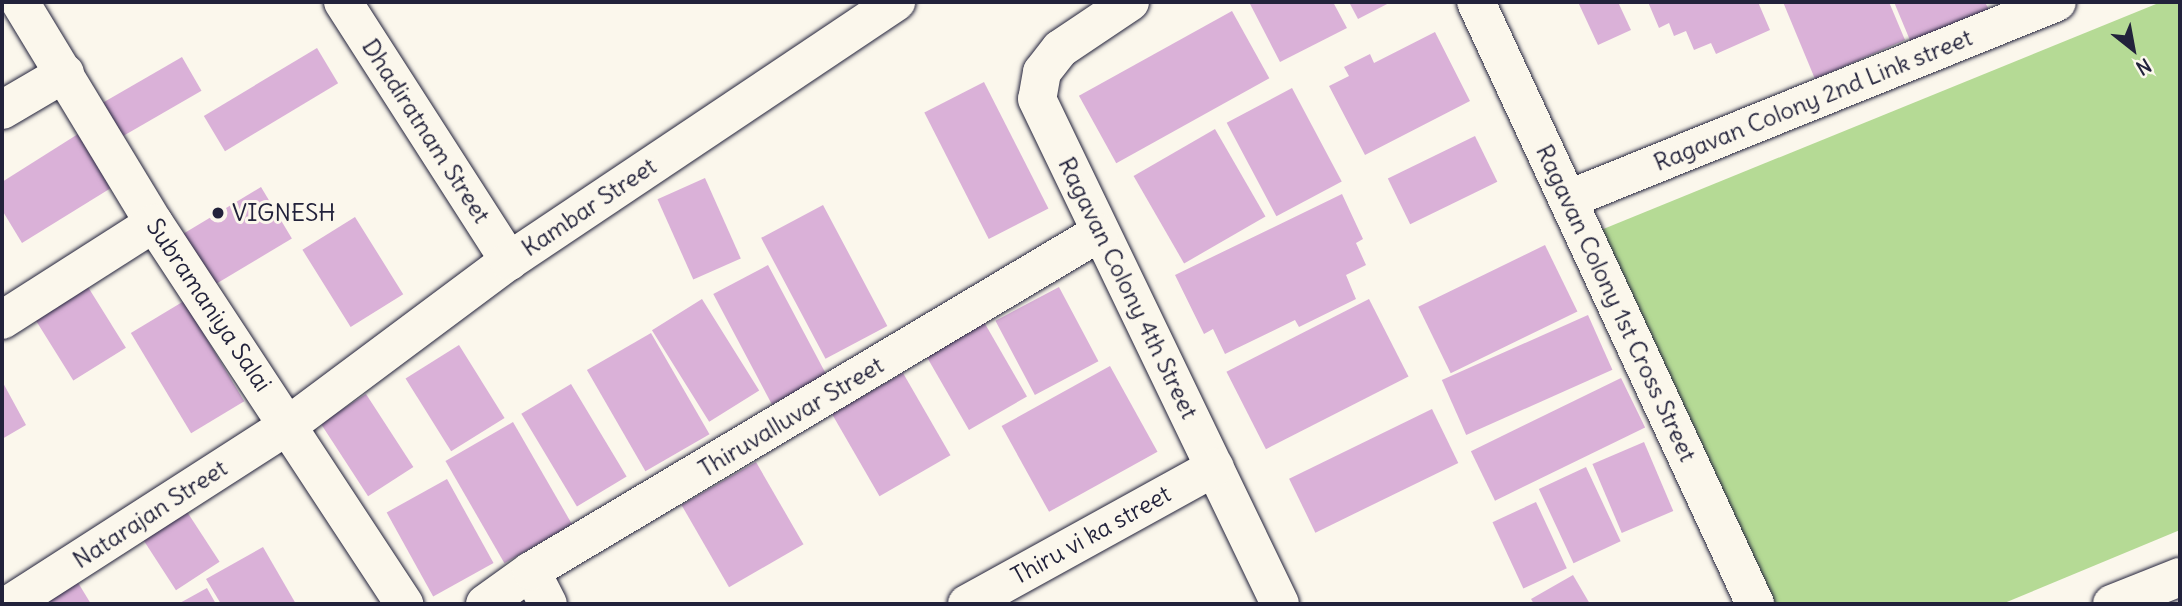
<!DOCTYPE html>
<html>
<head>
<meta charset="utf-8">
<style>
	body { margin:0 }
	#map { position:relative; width:2182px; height:606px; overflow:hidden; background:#fbf7ec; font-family:Delius,sans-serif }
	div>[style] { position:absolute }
	.green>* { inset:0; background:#b5da95 }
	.building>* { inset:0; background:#dab1d8; transform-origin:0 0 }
	.roads { filter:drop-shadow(0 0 2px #22223b) drop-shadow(0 0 2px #22223b) }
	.minor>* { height:38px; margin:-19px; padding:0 19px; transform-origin:19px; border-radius:19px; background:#fbf7ec }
	.tertiary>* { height:38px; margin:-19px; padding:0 19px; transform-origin:19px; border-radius:19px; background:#fbf7ec }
	.dots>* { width:19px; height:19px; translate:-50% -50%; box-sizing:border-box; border:4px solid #fbf7ec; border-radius:50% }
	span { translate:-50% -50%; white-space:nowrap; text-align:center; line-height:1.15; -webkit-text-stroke:6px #fbf7ec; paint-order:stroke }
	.street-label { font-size:24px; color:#22223b }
	.poi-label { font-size:24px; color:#22223b }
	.left { translate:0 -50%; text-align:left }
	.frame { position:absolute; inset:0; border:4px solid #22223b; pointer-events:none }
	.north { position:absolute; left:2098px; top:14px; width:70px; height:70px; -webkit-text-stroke:5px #fbf7ec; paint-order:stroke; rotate:149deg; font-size:19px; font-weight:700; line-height:28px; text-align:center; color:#22223b }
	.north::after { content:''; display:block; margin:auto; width:24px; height:32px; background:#22223b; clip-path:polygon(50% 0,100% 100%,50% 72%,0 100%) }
</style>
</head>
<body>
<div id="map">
	<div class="green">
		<i style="clip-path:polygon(2161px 2px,2180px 2px,2180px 530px,2002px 604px,1761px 604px,1596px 232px)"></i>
	</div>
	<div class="building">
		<i style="clip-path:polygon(1249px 2px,1333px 2px,1347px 28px,1280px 62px)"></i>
		<i style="clip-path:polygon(1349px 2px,1391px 2px,1358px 19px)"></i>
		<i style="clip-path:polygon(1578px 2px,1618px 2px,1631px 30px,1598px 45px)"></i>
		<i style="clip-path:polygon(1648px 2px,1758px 2px,1770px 30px,1716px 54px,1711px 43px,1694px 50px,1686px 31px,1674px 36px,1669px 23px,1659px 28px)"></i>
		<i style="clip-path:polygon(1783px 2px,1889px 2px,1905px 40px,1815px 79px)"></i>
		<i style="clip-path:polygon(1894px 2px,1985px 2px,1990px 12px,1912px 45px)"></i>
		<i style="left:1232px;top:11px;width:77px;height:175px;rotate:61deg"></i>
		<i style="clip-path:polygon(1435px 32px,1470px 101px,1365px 155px,1329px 86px,1349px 76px,1344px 67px,1370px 54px,1374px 63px)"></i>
		<i style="left:317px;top:48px;width:41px;height:132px;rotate:59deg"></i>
		<i style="left:182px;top:57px;width:39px;height:91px;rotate:60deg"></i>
		<i style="left:984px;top:82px;width:142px;height:67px;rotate:63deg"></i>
		<i style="left:1292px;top:88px;width:106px;height:74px;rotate:62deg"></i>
		<i style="left:1215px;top:129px;width:101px;height:94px;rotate:60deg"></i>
		<i style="clip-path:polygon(78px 134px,111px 188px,22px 243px,2px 210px,2px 182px)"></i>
		<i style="left:1475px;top:136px;width:51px;height:97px;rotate:64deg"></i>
		<i style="left:705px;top:178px;width:88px;height:52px;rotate:66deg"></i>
		<i style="left:261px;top:187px;width:60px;height:96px;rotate:59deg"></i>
		<i style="clip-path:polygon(1342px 194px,1363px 239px,1356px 243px,1366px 265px,1346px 275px,1356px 299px,1299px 327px,1295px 320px,1225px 354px,1213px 329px,1204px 334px,1175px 275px)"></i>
		<i style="left:823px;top:205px;width:137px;height:70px;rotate:62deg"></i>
		<i style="left:355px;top:217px;width:91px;height:62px;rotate:58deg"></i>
		<i style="left:1545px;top:245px;width:74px;height:141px;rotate:64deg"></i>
		<i style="left:768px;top:265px;width:125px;height:62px;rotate:62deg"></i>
		<i style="left:83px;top:279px;width:81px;height:62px;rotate:58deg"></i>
		<i style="left:1059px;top:287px;width:84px;height:72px;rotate:62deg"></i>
		<i style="left:702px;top:299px;width:108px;height:59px;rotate:58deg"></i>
		<i style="left:1369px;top:299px;width:87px;height:160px;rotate:63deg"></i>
		<i style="left:184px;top:301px;width:117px;height:62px;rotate:59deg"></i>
		<i style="left:1588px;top:315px;width:60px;height:160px;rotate:66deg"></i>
		<i style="left:984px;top:322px;width:86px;height:67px;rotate:60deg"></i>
		<i style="left:651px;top:333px;width:117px;height:74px;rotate:60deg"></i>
		<i style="left:459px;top:345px;width:86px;height:63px;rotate:58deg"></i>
		<i style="left:1110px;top:366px;width:98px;height:124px;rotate:61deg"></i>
		<i style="left:903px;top:373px;width:95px;height:82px;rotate:60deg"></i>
		<i style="left:1621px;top:378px;width:55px;height:167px;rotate:64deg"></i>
		<i style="clip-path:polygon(2px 381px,26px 425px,2px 439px)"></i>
		<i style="left:571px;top:384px;width:108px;height:58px;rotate:59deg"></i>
		<i style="left:366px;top:394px;width:87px;height:54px;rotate:57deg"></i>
		<i style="left:1432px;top:409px;width:60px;height:159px;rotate:64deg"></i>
		<i style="left:513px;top:422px;width:118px;height:78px;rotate:60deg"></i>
		<i style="left:1644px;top:442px;width:75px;height:56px;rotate:67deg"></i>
		<i style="left:756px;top:462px;width:95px;height:86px;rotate:60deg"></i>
		<i style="left:1586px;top:467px;width:82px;height:52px;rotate:65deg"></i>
		<i style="left:447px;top:479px;width:96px;height:69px;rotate:61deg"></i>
		<i style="left:1536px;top:502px;width:73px;height:48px;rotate:65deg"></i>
		<i style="left:182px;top:504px;width:69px;height:52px;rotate:57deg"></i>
		<i style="clip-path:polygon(263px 547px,296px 604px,221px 604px,206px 579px)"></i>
		<i style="clip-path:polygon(1573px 575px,1590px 604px,1534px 604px,1531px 599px)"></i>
		<i style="clip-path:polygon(74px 576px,91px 604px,44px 604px)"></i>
		<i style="clip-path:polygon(207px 588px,216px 604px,178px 604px)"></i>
	</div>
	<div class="roads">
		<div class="minor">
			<i style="left:20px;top:2px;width:258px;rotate:58.8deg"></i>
			<i style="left:154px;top:223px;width:456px;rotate:56.7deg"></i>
			<i style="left:343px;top:2px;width:308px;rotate:57.3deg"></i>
			<i style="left:1130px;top:2px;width:84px;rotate:146.1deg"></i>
			<i style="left:1060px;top:49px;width:29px;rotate:128deg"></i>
			<i style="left:1042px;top:72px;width:27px;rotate:100deg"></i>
			<i style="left:1037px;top:99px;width:560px;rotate:64.3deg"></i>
			<i style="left:1476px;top:2px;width:664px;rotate:65.13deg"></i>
			<i style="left:2px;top:110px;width:73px;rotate:-30.4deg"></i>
			<i style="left:1569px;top:199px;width:526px;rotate:-21.98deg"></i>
			<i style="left:2px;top:320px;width:180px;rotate:-32.5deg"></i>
			<i style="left:531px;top:571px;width:37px;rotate:63deg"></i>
			<i style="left:10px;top:604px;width:333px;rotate:-32.7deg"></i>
			<i style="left:290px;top:424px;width:273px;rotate:-36.7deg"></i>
			<i style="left:509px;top:261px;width:466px;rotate:-33.8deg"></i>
			<i style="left:485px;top:604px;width:57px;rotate:-35.7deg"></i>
			<i style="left:531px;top:571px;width:661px;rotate:-30.76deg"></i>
			<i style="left:967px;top:604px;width:283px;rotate:-28.9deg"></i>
		</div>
		<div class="tertiary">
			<i style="left:2112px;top:604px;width:73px;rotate:-21.7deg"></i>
		</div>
	</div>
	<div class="dots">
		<i style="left:218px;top:213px;background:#22223b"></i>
	</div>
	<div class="street-label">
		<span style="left:1813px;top:100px;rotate:-22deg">Ragavan Colony 2nd Link street</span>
		<span style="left:426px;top:131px;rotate:57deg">Dhadiratnam Street</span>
		<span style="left:589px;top:207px;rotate:-34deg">Kambar Street</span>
		<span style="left:1128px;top:288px;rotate:64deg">Ragavan Colony 4th Street</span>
		<span style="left:1616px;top:303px;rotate:65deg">Ragavan Colony 1st Cross Street</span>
		<span style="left:209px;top:305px;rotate:56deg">Subramaniya Salai</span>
		<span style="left:791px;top:417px;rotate:-31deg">Thiruvalluvar Street</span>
		<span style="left:150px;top:514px;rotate:-33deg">Natarajan Street</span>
		<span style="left:1091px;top:535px;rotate:-29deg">Thiru vi ka street</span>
	</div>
	<div class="poi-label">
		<span class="left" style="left:232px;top:213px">VIGNESH</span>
	</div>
	<div class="frame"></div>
	<div class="north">N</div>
</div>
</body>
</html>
